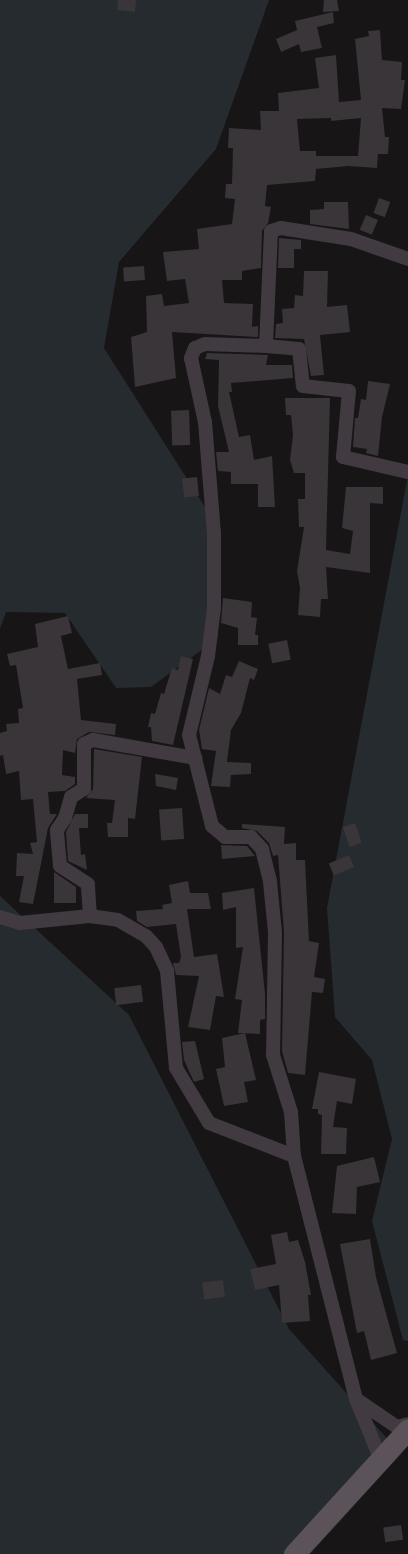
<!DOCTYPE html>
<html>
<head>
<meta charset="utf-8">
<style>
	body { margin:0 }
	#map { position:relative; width:408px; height:1554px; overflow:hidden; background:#171516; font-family:Ubuntu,sans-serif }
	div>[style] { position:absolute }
	.green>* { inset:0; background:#252b2f }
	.building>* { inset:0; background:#393538; transform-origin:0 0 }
	.minor>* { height:14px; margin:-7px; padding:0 7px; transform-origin:7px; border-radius:7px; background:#413a40 }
	.primary>* { height:21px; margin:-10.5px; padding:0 10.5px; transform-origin:10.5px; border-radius:10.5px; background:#5b525a }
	span { translate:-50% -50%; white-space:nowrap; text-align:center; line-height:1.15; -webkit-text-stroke:5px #121011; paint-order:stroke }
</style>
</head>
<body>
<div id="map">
	<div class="green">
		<i style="clip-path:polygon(0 0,269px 0,216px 149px,119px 262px,104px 348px,212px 518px,218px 638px,151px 687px,116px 688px,65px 613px,6px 612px,0 629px)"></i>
		<i style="clip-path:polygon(408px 475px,408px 1341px,403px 1340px,372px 1221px,392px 1139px,372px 1060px,335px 1017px,327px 908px)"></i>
		<i style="clip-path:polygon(0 896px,129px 1015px,289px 1329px,401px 1454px,310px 1554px,0 1554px)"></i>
	</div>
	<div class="building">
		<i style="clip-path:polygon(118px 0,136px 0,135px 12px,117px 10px)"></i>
		<i style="clip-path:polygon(324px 0,337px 0,339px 11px,323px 12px)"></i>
		<i style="clip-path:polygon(333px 12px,334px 23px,317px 27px,322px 48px,301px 52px,299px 44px,281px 52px,276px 39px,297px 30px,295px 21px)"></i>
		<i style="clip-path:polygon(evenodd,380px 30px,382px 60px,402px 62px,401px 80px,405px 80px,401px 109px,382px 108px,385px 137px,389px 137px,388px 154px,378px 154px,377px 168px,348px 166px,316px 169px,315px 181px,267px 185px,265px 206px,271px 207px,268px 223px,262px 231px,261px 268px,242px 271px,242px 280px,222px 280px,224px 303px,253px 304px,252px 327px,258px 326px,258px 337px,172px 332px,176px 378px,135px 387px,131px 337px,147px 332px,146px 296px,162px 294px,164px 306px,189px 303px,185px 279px,167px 281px,163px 252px,199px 249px,197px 229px,232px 224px,235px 199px,225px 198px,226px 184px,232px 184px,233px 148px,228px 148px,229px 128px,261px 130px,260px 111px,279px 111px,278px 93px,319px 88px,315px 58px,336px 55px,339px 102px,361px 100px,355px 39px,369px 36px,368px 31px,380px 30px,331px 118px,331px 121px,361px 118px,358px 156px,316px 156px,316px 151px,300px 151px,297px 119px,331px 118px)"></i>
		<i style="left:379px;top:198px;width:12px;height:16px;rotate:20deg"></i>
		<i style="clip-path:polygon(324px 202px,348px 202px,349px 229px,310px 224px,310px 210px,324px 209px)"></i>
		<i style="left:366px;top:215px;width:13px;height:16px;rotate:23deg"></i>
		<i style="clip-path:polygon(279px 238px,301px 240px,301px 249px,294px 249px,294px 268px,278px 268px)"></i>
		<i style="left:144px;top:266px;width:14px;height:21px;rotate:86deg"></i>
		<i style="clip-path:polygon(304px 271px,328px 271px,327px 307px,347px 305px,350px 332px,320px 335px,324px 375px,311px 376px,304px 339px,275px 338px,276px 324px,283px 323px,282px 309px,294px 308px,295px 295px,303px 296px)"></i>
		<i style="clip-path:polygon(207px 353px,268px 355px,266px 365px,292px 365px,293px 378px,231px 383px,232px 392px,229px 392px,239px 437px,250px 435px,254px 460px,272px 456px,275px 507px,258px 507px,258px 484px,231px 484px,231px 472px,218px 471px,216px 452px,229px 452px,218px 406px,219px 360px,205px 359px)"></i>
		<i style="clip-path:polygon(368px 381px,390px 384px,382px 417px,378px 456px,366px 453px,367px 449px,353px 447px,355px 418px,358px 418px,361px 399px,366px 400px)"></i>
		<i style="clip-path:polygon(285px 398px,330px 398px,326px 550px,350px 554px,353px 531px,342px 528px,346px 487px,383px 487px,383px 504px,370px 503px,370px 573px,326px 567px,328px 599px,321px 599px,320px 617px,298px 615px,300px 588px,297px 571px,304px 527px,299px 527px,298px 499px,305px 499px,305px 473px,294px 473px,290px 460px,293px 435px,291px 415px,286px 415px)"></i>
		<i style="left:189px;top:410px;width:35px;height:18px;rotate:88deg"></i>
		<i style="left:197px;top:477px;width:19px;height:15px;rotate:84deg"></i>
		<i style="clip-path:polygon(223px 598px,252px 602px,251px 617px,257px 618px,255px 635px,258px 635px,258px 645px,238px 645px,238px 628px,221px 623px)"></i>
		<i style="clip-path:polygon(68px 616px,72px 633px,61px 636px,68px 669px,100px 663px,102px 675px,77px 679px,81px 720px,116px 724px,115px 735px,89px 732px,77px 739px,75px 753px,63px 750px,62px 775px,75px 777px,75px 784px,65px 791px,48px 792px,50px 814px,57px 814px,48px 828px,33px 904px,19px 902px,24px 876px,16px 876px,17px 853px,33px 854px,30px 843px,37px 842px,33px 799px,21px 800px,19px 771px,6px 774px,3px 755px,0 756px,0 733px,7px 731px,6px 724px,19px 723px,18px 709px,23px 708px,16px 665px,10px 666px,7px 654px,38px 647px,35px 624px)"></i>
		<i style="left:287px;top:640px;width:20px;height:19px;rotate:79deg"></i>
		<i style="clip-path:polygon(181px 656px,193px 659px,173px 745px,152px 741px,151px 727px,148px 727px,151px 713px,155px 714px,161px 693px,164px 694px,172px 668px,178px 670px)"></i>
		<i style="clip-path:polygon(239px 661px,258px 669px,254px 680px,250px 678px,241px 713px,231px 730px,227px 762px,251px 763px,251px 774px,231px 775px,230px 787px,211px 786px,216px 751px,202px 749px,199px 730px,209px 688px,220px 694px,226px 675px,232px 677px)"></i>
		<i style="clip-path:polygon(94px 749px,142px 757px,135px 819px,128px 818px,128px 837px,108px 837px,107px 823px,112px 823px,115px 800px,86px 798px,93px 789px)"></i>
		<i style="clip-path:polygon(155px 774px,178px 778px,176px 790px,156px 786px)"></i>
		<i style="left:182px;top:808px;width:31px;height:23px;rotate:86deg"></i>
		<i style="clip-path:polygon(75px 814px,88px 814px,88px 828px,79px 828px,81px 855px,85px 854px,87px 870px,68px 861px,66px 832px)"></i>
		<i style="left:355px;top:823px;width:21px;height:13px;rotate:71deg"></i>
		<i style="clip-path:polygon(242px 824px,285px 827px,284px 844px,296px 843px,296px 860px,305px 860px,309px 941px,319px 943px,314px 977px,325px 979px,323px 993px,312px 992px,305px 1075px,288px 1073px,282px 1051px,284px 932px,278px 855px,273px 856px,269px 843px,257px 831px,242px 828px)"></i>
		<i style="clip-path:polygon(221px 845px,247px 846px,255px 856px,222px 859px)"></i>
		<i style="left:349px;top:855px;width:13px;height:22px;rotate:67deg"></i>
		<i style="clip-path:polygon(54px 872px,76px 887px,76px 903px,54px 903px)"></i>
		<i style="clip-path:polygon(188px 881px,190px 893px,208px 893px,211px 909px,187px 909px,194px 957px,217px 954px,224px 997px,216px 996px,210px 1030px,188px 1027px,199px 976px,176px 975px,173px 963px,179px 963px,181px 957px,176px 924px,147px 927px,137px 921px,136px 911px,163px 909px,162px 905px,172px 903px,169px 885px)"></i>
		<i style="clip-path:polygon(254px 888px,265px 994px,265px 1019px,260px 1020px,260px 1034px,238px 1033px,242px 1000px,235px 999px,243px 947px,236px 948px,236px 907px,223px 910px,222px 893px)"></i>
		<i style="left:141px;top:985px;width:17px;height:27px;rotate:83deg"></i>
		<i style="clip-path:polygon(245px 1033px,256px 1080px,244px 1082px,248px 1102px,224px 1106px,216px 1069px,225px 1067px,222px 1038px)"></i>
		<i style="clip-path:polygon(195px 1041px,204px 1079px,194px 1082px,184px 1060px,182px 1042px)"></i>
		<i style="clip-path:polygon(319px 1072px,356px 1079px,352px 1104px,337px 1101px,333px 1127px,347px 1128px,346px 1154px,321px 1154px,322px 1115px,318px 1114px,318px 1109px,312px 1109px)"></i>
		<i style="clip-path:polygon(374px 1157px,380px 1182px,357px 1187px,356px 1214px,332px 1213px,337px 1166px)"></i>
		<i style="clip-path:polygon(287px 1232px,289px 1242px,298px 1240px,305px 1262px,311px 1295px,308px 1295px,310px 1321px,282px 1323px,279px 1285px,255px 1290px,250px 1269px,276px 1264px,271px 1235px)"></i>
		<i style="clip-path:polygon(370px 1239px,376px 1277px,397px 1353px,371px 1360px,364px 1331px,357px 1333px,340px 1244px)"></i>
		<i style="left:223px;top:1280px;width:17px;height:21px;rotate:83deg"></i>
		<i style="left:401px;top:1525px;width:15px;height:18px;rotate:82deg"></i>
	</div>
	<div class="minor">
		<i style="left:408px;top:259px;width:60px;rotate:-160.7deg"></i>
		<i style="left:351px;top:239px;width:71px;rotate:-171.1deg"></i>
		<i style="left:281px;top:228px;width:10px;rotate:163deg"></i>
		<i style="left:271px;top:231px;width:115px;rotate:92.5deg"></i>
		<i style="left:266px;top:346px;width:61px;rotate:-178.1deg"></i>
		<i style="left:205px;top:344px;width:11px;rotate:158deg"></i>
		<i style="left:195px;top:348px;width:11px;rotate:112deg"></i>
		<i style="left:191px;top:358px;width:66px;rotate:77.7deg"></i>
		<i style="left:205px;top:422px;width:111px;rotate:85.4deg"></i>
		<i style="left:214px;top:533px;width:75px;rotate:90deg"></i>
		<i style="left:214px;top:608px;width:48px;rotate:97.1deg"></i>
		<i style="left:208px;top:656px;width:81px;rotate:103.5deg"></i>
		<i style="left:189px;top:735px;width:94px;rotate:75.8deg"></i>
		<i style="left:212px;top:826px;width:17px;rotate:40deg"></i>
		<i style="left:225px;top:837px;width:26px"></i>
		<i style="left:251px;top:837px;width:16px;rotate:47deg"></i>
		<i style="left:262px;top:849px;width:34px;rotate:76deg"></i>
		<i style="left:270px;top:882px;width:50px;rotate:84.3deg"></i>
		<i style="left:275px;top:932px;width:123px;rotate:90.9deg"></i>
		<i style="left:273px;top:1055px;width:60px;rotate:72.5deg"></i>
		<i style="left:291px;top:1112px;width:44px;rotate:86.1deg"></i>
		<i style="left:294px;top:1156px;width:251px;rotate:75.7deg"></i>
		<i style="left:356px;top:1399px;width:50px;rotate:34.3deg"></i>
		<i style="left:397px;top:1427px;width:11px;rotate:-15deg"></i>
		<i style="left:266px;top:346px;width:33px;rotate:5deg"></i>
		<i style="left:299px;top:349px;width:37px;rotate:84deg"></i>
		<i style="left:303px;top:386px;width:46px;rotate:6.2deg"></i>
		<i style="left:349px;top:391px;width:66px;rotate:95.2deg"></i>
		<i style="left:343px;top:457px;width:67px;rotate:13deg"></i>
		<i style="left:90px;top:916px;width:32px;rotate:-94deg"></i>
		<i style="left:88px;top:884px;width:33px;rotate:-147deg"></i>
		<i style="left:60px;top:866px;width:36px;rotate:-95deg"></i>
		<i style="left:57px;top:830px;width:14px;rotate:-56deg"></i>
		<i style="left:65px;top:818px;width:22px;rotate:-74deg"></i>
		<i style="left:71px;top:797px;width:15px;rotate:-32deg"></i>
		<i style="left:84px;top:789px;width:45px;rotate:-90deg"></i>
		<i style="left:84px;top:744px;width:10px;rotate:-24deg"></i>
		<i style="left:93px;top:740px;width:104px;rotate:10deg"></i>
		<i style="left:0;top:917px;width:21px;rotate:17deg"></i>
		<i style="left:20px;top:923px;width:70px;rotate:-5.7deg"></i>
		<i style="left:90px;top:916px;width:28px;rotate:8deg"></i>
		<i style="left:118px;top:920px;width:32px;rotate:30deg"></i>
		<i style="left:146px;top:936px;width:15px;rotate:48deg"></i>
		<i style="left:156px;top:947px;width:26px;rotate:65deg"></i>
		<i style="left:167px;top:971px;width:97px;rotate:84.7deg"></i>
		<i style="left:176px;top:1068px;width:64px;rotate:59deg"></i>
		<i style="left:209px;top:1123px;width:91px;rotate:21.2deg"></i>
		<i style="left:356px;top:1399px;width:66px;rotate:67.7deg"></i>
	</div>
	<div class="primary">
		<i style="left:294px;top:1554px;width:169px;rotate:-47.6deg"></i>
	</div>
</div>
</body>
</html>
